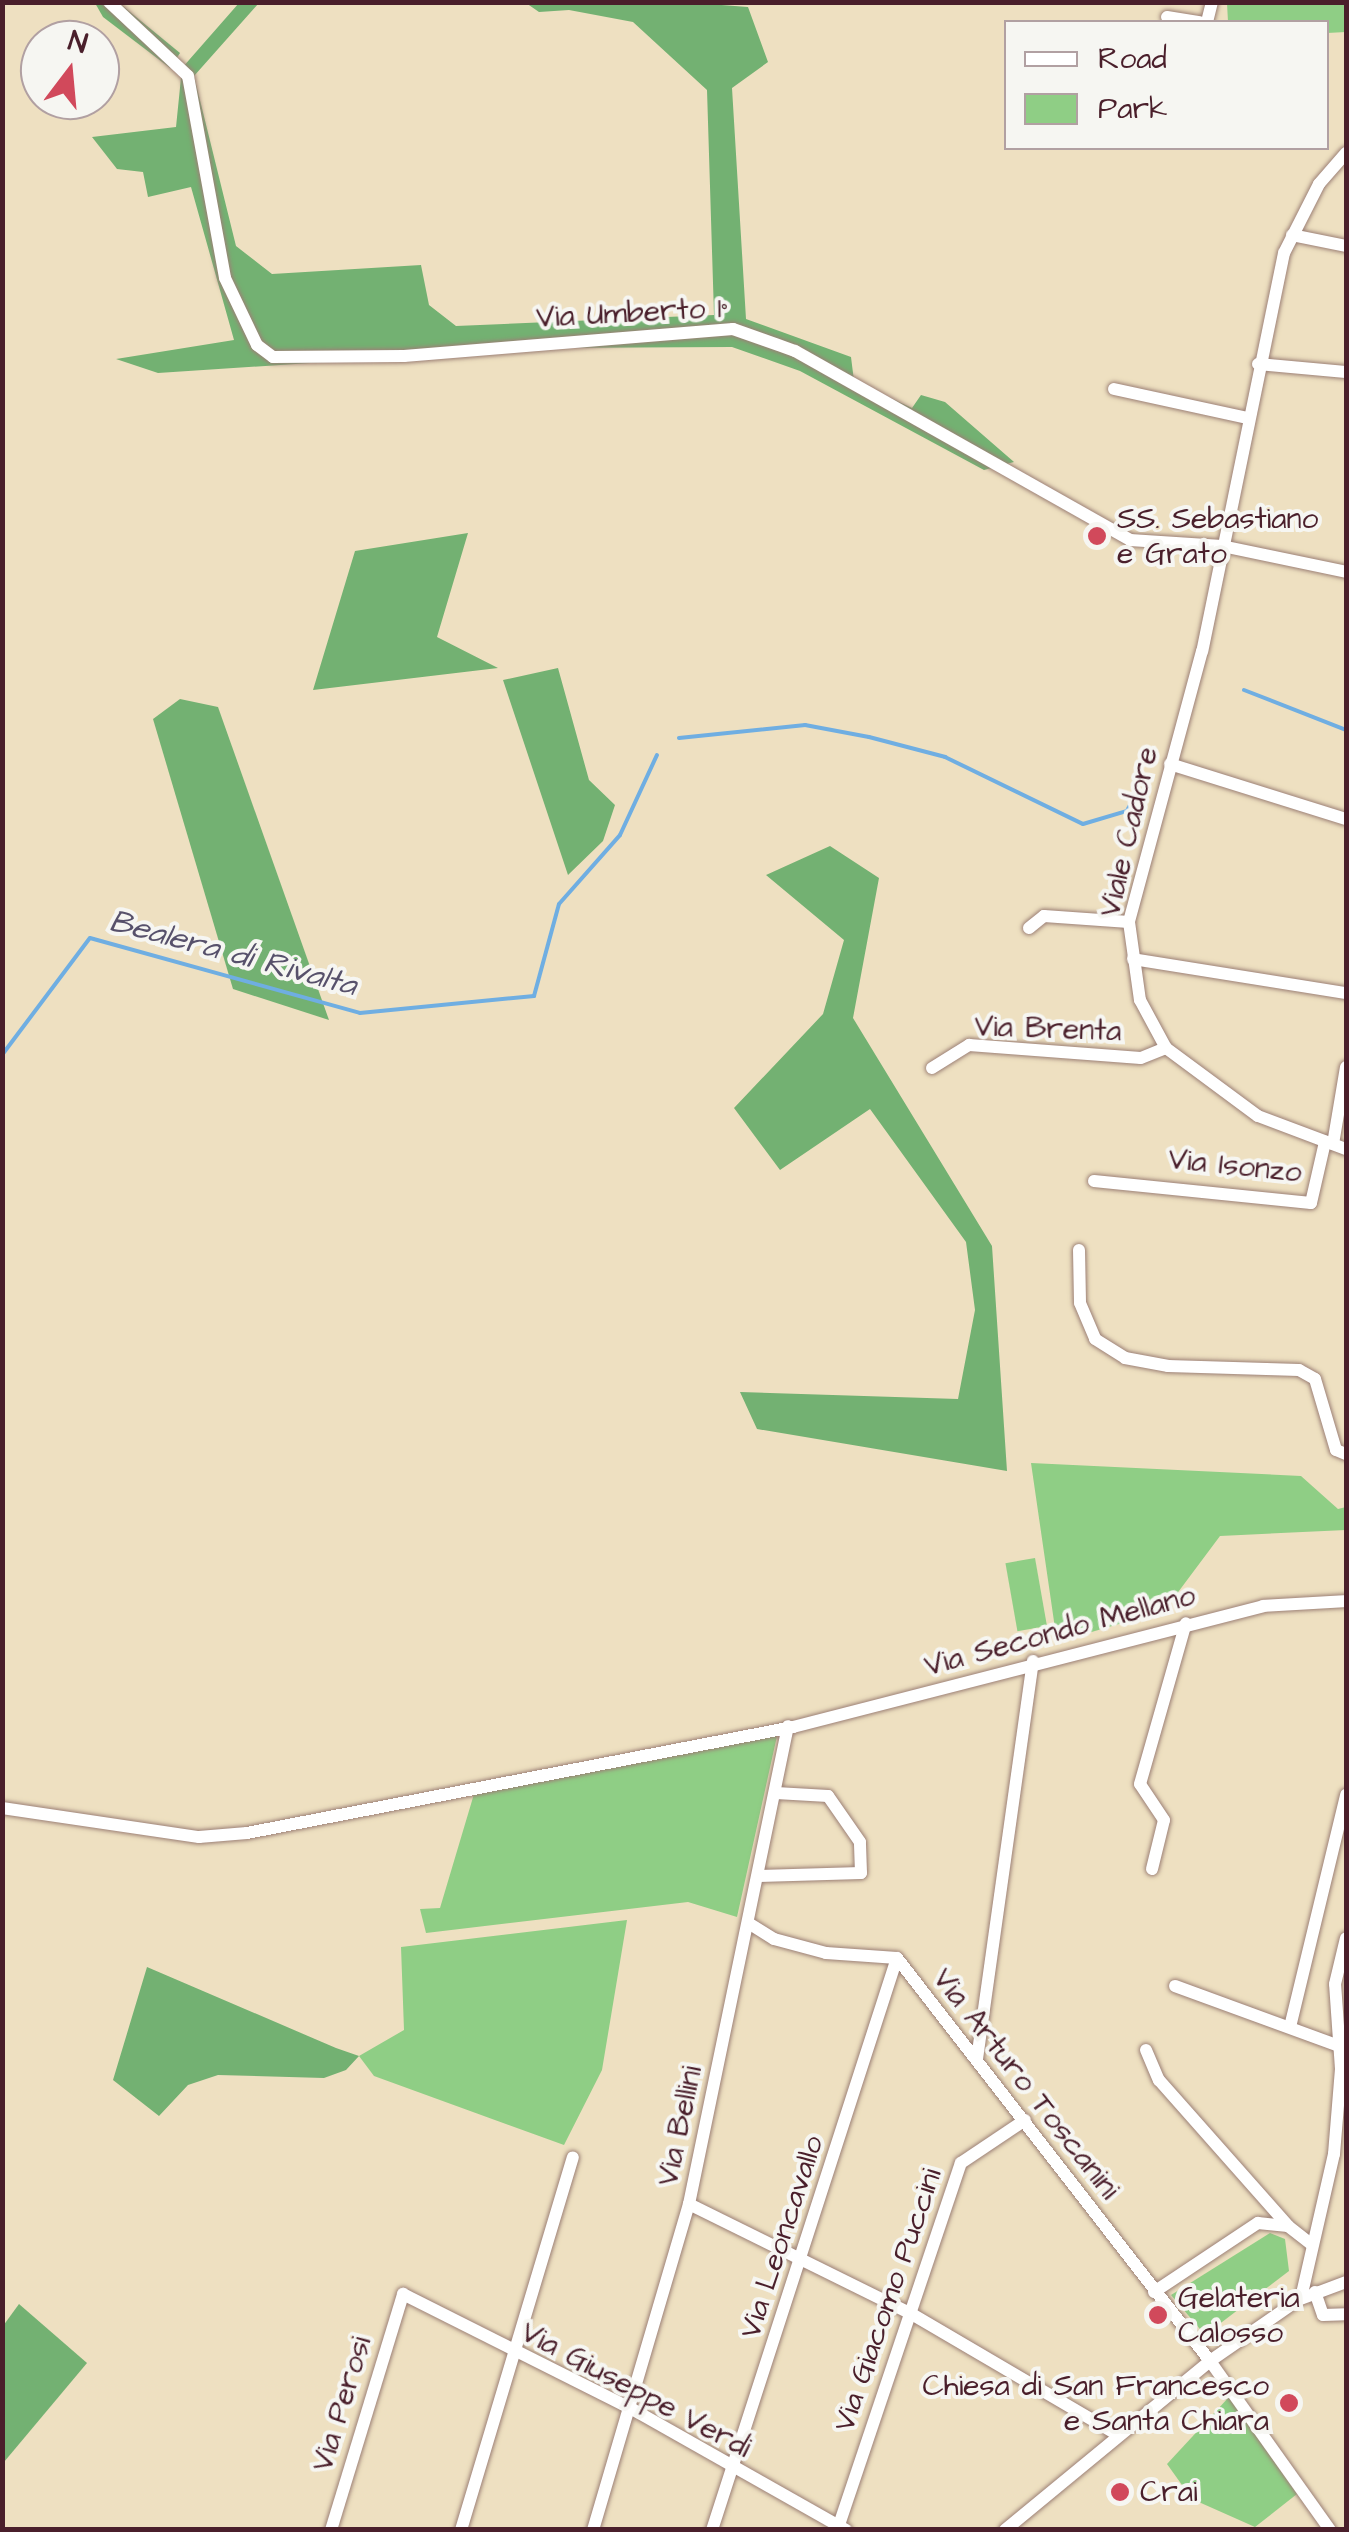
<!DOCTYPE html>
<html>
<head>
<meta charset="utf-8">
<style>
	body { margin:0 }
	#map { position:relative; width:1349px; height:2532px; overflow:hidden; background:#eee0c1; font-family:"Architects Daughter",sans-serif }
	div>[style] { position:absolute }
	.green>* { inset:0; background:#8fce85; transform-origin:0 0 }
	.forest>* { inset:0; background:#73b172 }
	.stream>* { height:4px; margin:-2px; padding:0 2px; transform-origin:2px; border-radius:2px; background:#6faee2 }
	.roads { filter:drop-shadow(0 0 2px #9c8076) drop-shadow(0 0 2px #9c8076) }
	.minor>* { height:12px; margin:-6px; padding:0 6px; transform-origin:6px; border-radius:6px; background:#fff }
	.dots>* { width:28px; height:28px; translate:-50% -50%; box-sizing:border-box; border:5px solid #f6f6f2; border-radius:50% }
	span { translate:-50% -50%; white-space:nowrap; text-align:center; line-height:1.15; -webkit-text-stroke:8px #f6f6f2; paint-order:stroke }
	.street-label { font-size:30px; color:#4a1f2b }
	.poi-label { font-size:30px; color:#4a1f2b }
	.left { translate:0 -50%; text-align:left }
	.right { translate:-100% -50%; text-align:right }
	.water-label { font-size:32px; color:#57516b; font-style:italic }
	.frame { position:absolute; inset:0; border:5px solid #4a1f2b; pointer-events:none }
	.legend { position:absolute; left:1004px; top:20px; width:325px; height:130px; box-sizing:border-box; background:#f6f6f2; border:2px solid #b1a0a2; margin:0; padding:12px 18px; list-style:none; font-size:30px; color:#4a1f2b }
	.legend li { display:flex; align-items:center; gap:20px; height:50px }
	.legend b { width:50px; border:2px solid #b1a0a2 }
	.north { position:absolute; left:20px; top:20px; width:100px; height:100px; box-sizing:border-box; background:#f6f6f2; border:2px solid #b1a0a2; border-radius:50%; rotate:16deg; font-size:28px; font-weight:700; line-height:40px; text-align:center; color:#4a1f2b }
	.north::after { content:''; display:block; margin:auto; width:35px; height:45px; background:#d1495b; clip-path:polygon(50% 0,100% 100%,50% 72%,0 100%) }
</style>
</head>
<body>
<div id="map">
	<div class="green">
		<i style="clip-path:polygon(1227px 3px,1346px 3px,1346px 32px,1327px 33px,1326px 22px,1228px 22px)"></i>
		<i style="clip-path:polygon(1031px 1463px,1301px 1476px,1338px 1509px,1346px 1507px,1346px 1530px,1220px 1536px,1164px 1611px,1057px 1642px)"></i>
		<i style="left:1035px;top:1558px;width:69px;height:30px;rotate:80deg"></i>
		<i style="clip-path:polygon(777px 1736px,737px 1917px,688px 1902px,426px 1933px,420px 1909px,440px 1908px,474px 1794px)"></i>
		<i style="clip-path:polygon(627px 1920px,602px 2070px,564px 2145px,374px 2076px,359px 2056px,404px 2030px,401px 1947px)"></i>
		<i style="clip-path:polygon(1270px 2233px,1285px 2239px,1289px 2271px,1205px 2335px,1171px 2295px)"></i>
		<i style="clip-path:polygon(1229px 2397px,1297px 2494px,1255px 2527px,1192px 2499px,1167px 2464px)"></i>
	</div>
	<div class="forest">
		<i style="clip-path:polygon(682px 2px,748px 7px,768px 62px,732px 88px,746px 319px,851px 357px,854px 381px,912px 408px,921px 395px,945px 402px,1014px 462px,984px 470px,800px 371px,732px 347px,537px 348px,158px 373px,116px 359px,234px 340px,191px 187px,148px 197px,143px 172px,117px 169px,92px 137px,176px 127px,182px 68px,239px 3px,259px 3px,194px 76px,236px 246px,272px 274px,421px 265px,429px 305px,456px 326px,714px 315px,707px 90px,633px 22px,569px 10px,539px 12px,526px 3px)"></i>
		<i style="clip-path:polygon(95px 3px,119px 3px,180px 53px,170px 68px,103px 17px)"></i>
		<i style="clip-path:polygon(468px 533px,437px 637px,498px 668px,313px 690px,355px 551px)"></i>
		<i style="clip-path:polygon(558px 668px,589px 780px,615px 805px,603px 841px,568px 875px,503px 680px)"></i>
		<i style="clip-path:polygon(180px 699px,218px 707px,329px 1020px,233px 989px,153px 719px)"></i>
		<i style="clip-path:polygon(830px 846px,879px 878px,853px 1018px,992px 1246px,1007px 1471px,757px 1429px,740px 1392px,958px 1399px,975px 1310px,966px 1242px,870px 1109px,780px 1170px,734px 1108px,823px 1014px,844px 940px,766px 875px)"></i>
		<i style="clip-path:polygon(147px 1967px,336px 2048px,359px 2056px,346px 2070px,324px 2078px,218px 2075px,188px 2085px,159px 2116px,113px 2080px)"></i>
		<i style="clip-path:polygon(19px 2304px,87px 2363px,4px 2462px,3px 2326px)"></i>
	</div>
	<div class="stream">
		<i style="left:1244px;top:690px;width:110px;rotate:21.4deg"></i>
		<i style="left:679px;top:738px;width:127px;rotate:-5.9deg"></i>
		<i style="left:805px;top:725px;width:65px;rotate:10.6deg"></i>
		<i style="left:869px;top:737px;width:79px;rotate:14.7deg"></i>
		<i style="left:945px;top:757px;width:153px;rotate:25.9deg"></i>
		<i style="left:1083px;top:824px;width:46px;rotate:-16.5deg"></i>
		<i style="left:1127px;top:811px;width:25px;rotate:-64deg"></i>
		<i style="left:2px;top:1055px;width:146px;rotate:-53.1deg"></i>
		<i style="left:90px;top:938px;width:280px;rotate:15.5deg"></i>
		<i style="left:360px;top:1013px;width:175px;rotate:-5.6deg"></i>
		<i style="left:534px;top:996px;width:95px;rotate:-74.8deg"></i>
		<i style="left:559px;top:904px;width:92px;rotate:-48.5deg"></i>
		<i style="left:620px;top:835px;width:88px;rotate:-65.2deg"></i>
	</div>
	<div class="roads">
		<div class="minor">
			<i style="left:109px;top:2px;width:108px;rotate:43.1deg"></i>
			<i style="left:188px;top:76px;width:205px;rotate:79.6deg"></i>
			<i style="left:225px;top:278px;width:74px;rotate:64.5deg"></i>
			<i style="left:257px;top:345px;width:20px;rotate:37deg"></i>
			<i style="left:273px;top:357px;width:131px;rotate:-0.4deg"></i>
			<i style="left:404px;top:356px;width:330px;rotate:-4.7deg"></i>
			<i style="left:733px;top:329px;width:66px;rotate:19.5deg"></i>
			<i style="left:795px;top:351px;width:385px;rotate:29.4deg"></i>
			<i style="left:1130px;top:540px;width:92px;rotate:3.7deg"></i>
			<i style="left:1222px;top:546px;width:127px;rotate:11.8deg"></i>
			<i style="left:1167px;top:17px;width:33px;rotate:9deg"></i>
			<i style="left:1207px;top:22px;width:21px;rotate:-76deg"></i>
			<i style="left:1346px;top:153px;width:41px;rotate:131.1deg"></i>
			<i style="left:1319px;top:184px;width:77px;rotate:116.9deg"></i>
			<i style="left:1284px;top:253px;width:406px;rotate:101.6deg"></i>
			<i style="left:1202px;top:651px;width:281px;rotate:105.1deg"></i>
			<i style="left:1129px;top:922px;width:79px;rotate:82deg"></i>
			<i style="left:1140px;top:1000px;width:55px;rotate:61.6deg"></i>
			<i style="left:1166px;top:1048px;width:114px;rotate:36.5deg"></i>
			<i style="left:1258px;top:1116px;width:94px;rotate:20.6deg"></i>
			<i style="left:1292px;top:235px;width:55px;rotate:11.5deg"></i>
			<i style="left:1258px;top:364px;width:88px;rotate:5.2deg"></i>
			<i style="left:1114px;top:389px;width:136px;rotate:12.3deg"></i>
			<i style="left:1170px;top:764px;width:184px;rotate:17.4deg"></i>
			<i style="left:1029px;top:928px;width:19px;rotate:-39deg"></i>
			<i style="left:1044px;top:916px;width:85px;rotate:4deg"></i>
			<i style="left:1133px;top:959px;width:216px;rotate:9.1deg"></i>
			<i style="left:932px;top:1068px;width:44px;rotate:-31.9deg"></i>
			<i style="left:969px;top:1045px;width:172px;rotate:4.3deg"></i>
			<i style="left:1141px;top:1058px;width:27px;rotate:-22deg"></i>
			<i style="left:1333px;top:1144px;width:78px;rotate:-80.4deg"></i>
			<i style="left:1094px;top:1181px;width:218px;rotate:5.8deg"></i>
			<i style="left:1311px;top:1203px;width:63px;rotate:-77.1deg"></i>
			<i style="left:1079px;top:1250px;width:53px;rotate:88.9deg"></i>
			<i style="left:1080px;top:1303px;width:39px;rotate:67deg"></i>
			<i style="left:1095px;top:1339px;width:36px;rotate:32deg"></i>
			<i style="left:1125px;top:1358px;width:44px;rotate:10.5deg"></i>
			<i style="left:1168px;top:1366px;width:131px;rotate:1.7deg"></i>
			<i style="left:1299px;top:1370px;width:18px;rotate:29deg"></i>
			<i style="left:1315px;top:1379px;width:74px;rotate:73.5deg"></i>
			<i style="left:1336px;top:1450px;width:11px;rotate:22deg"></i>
			<i style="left:2px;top:1808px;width:199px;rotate:8.4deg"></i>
			<i style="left:199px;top:1837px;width:48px;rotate:-4.8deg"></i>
			<i style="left:247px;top:1833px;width:556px;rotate:-10.99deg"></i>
			<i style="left:793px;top:1727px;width:485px;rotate:-14.4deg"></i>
			<i style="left:1263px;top:1606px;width:83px;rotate:-3.4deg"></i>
			<i style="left:1152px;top:1869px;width:50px;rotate:-76.2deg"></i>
			<i style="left:1164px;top:1820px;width:43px;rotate:-123.7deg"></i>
			<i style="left:1140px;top:1784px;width:167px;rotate:-74.1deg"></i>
			<i style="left:759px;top:1876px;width:102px;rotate:-1.7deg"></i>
			<i style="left:861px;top:1873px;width:31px;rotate:-92deg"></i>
			<i style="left:860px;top:1842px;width:56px;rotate:-124.8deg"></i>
			<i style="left:828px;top:1796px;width:52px;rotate:-176.7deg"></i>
			<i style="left:750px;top:1924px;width:28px;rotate:32deg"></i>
			<i style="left:774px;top:1939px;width:54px;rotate:15.1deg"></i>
			<i style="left:826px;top:1953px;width:71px;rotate:4deg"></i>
			<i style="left:897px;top:1958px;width:510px;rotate:52.16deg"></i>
			<i style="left:1210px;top:2361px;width:207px;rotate:54.6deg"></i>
			<i style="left:1175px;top:1986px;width:175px;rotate:20.1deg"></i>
			<i style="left:1290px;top:2027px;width:239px;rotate:-76.4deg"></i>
			<i style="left:1146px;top:2050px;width:33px;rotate:67deg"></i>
			<i style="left:1159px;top:2080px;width:195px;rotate:48.5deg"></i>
			<i style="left:977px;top:2059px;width:402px;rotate:-82deg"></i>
			<i style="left:689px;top:2204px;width:246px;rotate:26.3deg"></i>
			<i style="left:910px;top:2313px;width:239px;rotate:30.4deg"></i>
			<i style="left:1154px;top:2292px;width:125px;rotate:-33.6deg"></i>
			<i style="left:1258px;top:2223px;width:30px;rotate:6deg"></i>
			<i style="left:1288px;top:2226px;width:29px;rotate:38deg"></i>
			<i style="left:1315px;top:2292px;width:24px;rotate:71deg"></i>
			<i style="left:1323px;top:2315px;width:23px;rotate:-2deg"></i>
			<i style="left:1301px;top:2298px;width:148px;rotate:-77.1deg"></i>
			<i style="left:1334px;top:2154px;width:85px;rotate:-85.3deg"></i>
			<i style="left:1341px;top:2069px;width:85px;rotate:-94deg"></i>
			<i style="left:1335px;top:1984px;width:47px;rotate:-76.6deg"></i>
			<i style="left:839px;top:2525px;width:382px;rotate:-71.4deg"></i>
			<i style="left:961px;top:2163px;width:77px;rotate:-33.9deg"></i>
			<i style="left:331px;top:2530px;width:247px;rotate:-73deg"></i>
			<i style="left:403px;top:2294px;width:256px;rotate:26.7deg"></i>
			<i style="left:632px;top:2409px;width:246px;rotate:29.5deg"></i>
			<i style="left:461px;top:2530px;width:389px;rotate:-73.3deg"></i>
			<i style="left:593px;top:2530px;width:340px;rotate:-73.6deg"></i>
			<i style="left:689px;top:2204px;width:488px;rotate:-78.3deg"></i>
			<i style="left:712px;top:2530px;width:601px;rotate:-72.08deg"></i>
			<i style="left:1005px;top:2530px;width:266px;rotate:-39.5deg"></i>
			<i style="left:1210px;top:2361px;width:107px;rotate:-34.7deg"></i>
			<i style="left:1298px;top:2300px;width:51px;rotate:-20.6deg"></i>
		</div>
	</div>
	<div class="dots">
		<i style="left:1097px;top:536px;background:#d1495b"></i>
		<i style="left:1158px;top:2315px;background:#d1495b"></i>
		<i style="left:1289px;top:2403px;background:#d1495b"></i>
		<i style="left:1120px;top:2492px;background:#d1495b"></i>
	</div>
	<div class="street-label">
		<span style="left:632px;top:313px;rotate:-3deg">Via Umberto 1°</span>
		<span style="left:1129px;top:832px;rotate:-77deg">Viale Cadore</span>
		<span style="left:1048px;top:1029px;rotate:2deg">Via Brenta</span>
		<span style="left:1235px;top:1166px;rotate:6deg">Via Isonzo</span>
		<span style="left:1060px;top:1631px;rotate:-15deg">Via Secondo Mellano</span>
		<span style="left:1026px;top:2084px;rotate:52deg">Via Arturo Toscanini</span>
		<span style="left:680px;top:2126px;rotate:-78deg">Via Bellini</span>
		<span style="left:782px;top:2237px;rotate:-72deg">Via Leoncavallo</span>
		<span style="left:888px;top:2300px;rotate:-71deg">Via Giacomo Puccini</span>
		<span style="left:636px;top:2390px;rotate:28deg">Via Giuseppe Verdi</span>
		<span style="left:342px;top:2404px;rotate:-73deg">Via Perosi</span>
	</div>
	<div class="poi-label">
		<span class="left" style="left:1117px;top:536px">SS. Sebastiano<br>e Grato</span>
		<span class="left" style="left:1178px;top:2315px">Gelateria<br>Calosso</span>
		<span class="right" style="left:1269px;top:2403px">Chiesa di San Francesco<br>e Santa Chiara</span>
		<span class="left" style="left:1140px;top:2492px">Crai</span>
	</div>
	<div class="water-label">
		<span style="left:233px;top:954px;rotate:15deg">Bealera di Rivalta</span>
	</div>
	<div class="frame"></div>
	<ul class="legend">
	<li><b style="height:12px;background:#fff"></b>Road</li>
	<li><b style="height:28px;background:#8fce85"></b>Park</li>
	</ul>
	<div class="north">N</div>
</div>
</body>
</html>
